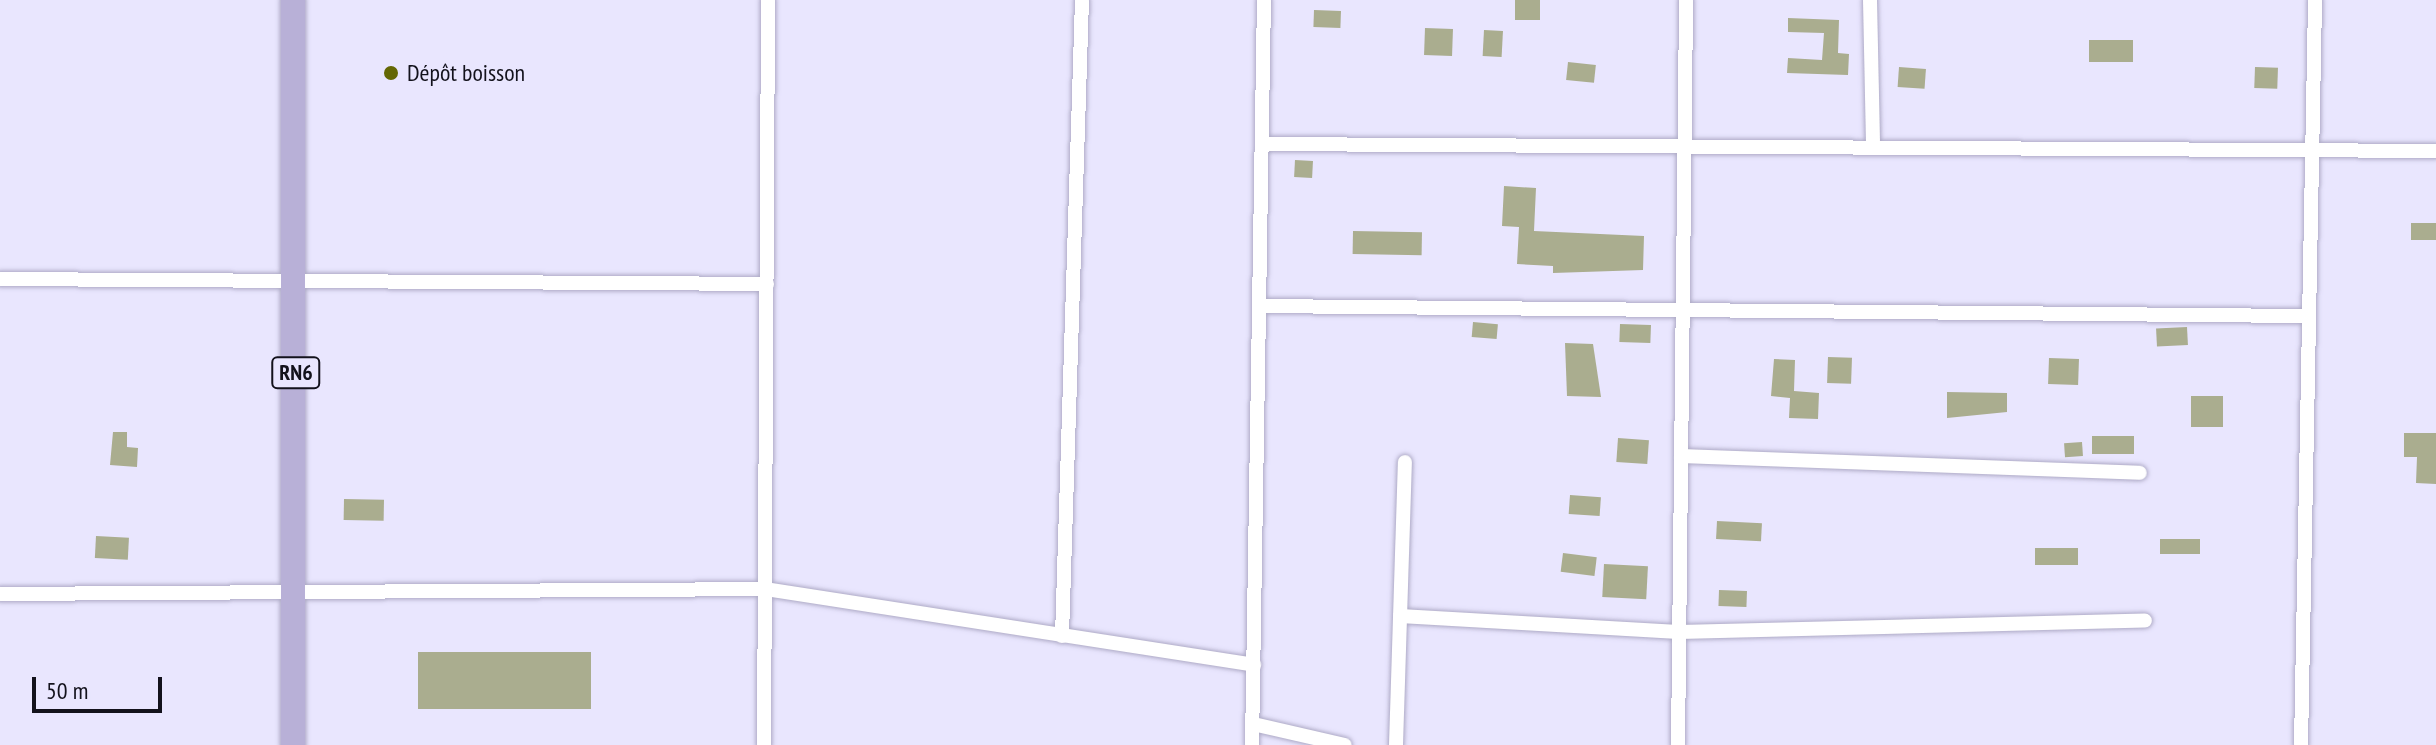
<!DOCTYPE html>
<html>
<head>
<meta charset="utf-8">
<style>
	body { margin:0 }
	#map { position:relative; width:2436px; height:745px; overflow:hidden; background:#e9e6fe; font-family:"PT Sans Narrow",sans-serif }
	div>[style] { position:absolute }
	.building>* { inset:0; background:#aaad8f; transform-origin:0 0 }
	.roads { filter:drop-shadow(0 0 2px #aeaac6) drop-shadow(0 0 2px #aeaac6) }
	.minor>* { height:14px; margin:-7px; padding:0 7px; transform-origin:7px; border-radius:7px; background:#fff }
	.primary>* { height:24px; margin:-12px; padding:0 12px; transform-origin:12px; border-radius:12px; background:#b8b0d7 }
	.dots>* { width:22px; height:22px; translate:-50% -50%; box-sizing:border-box; border:4px solid #e9e6fe; border-radius:50% }
	span { translate:-50% -50%; white-space:nowrap; text-align:center; line-height:1.15; -webkit-text-stroke:8px #e9e6fe; paint-order:stroke }
	.shield-label span { padding:2px 6px; background:#e9e6fe; border:2px solid; border-radius:6px; -webkit-text-stroke-width:0 }
	.shield-label { font-size:22px; color:#13121c; font-weight:700 }
	.poi-label { font-size:24px; color:#13121c }
	.left { translate:0 -50%; text-align:left }
	.scale { position:absolute; left:32px; top:677px; width:130px; height:36px; box-sizing:border-box; border:4px solid #13121c; border-top:0; padding-left:10px; font-size:24px; line-height:28px; white-space:nowrap; color:#13121c; -webkit-text-stroke:6px #e9e6fe; paint-order:stroke }
</style>
</head>
<body>
<div id="map">
	<div class="building">
		<i style="left:1515px;top:0;width:25px;height:20px"></i>
		<i style="left:1314px;top:10px;width:27px;height:17px;rotate:2deg"></i>
		<i style="clip-path:polygon(1788px 18px,1839px 20px,1838px 53px,1849px 54px,1848px 75px,1787px 73px,1788px 58px,1822px 60px,1824px 33px,1788px 32px)"></i>
		<i style="left:1425px;top:28px;width:28px;height:27px;rotate:2deg"></i>
		<i style="left:1484px;top:30px;width:19px;height:26px;rotate:3deg"></i>
		<i style="left:2089px;top:40px;width:44px;height:22px"></i>
		<i style="left:1568px;top:62px;width:28px;height:18px;rotate:6deg"></i>
		<i style="left:1899px;top:67px;width:27px;height:20px;rotate:4deg"></i>
		<i style="left:2255px;top:67px;width:23px;height:21px;rotate:2deg"></i>
		<i style="left:1295px;top:160px;width:18px;height:17px;rotate:3deg"></i>
		<i style="clip-path:polygon(1504px 186px,1536px 188px,1534px 231px,1644px 236px,1643px 270px,1553px 273px,1553px 266px,1517px 264px,1519px 227px,1502px 226px)"></i>
		<i style="left:2411px;top:223px;width:25px;height:17px"></i>
		<i style="left:1353px;top:231px;width:69px;height:23px;rotate:1deg"></i>
		<i style="left:1473px;top:322px;width:25px;height:15px;rotate:5deg"></i>
		<i style="left:1620px;top:324px;width:31px;height:18px;rotate:2deg"></i>
		<i style="left:2187px;top:327px;width:18px;height:31px;rotate:87deg"></i>
		<i style="clip-path:polygon(1565px 343px,1593px 344px,1601px 397px,1567px 396px)"></i>
		<i style="left:1828px;top:357px;width:24px;height:26px;rotate:2deg"></i>
		<i style="left:2049px;top:358px;width:30px;height:26px;rotate:2deg"></i>
		<i style="clip-path:polygon(1774px 359px,1795px 360px,1794px 391px,1819px 393px,1818px 419px,1789px 418px,1790px 398px,1771px 396px)"></i>
		<i style="clip-path:polygon(1947px 392px,2007px 393px,2007px 412px,1947px 418px)"></i>
		<i style="left:2191px;top:396px;width:32px;height:31px"></i>
		<i style="clip-path:polygon(113px 432px,127px 432px,127px 447px,138px 448px,137px 467px,110px 465px)"></i>
		<i style="clip-path:polygon(2404px 433px,2436px 433px,2436px 484px,2416px 483px,2417px 457px,2404px 457px)"></i>
		<i style="left:2092px;top:436px;width:42px;height:18px"></i>
		<i style="left:1618px;top:438px;width:31px;height:24px;rotate:4deg"></i>
		<i style="left:2082px;top:442px;width:14px;height:18px;rotate:86deg"></i>
		<i style="left:1570px;top:495px;width:31px;height:19px;rotate:4deg"></i>
		<i style="left:344px;top:499px;width:40px;height:21px;rotate:1deg"></i>
		<i style="left:1717px;top:521px;width:45px;height:18px;rotate:3deg"></i>
		<i style="left:96px;top:536px;width:33px;height:22px;rotate:3deg"></i>
		<i style="left:2160px;top:539px;width:40px;height:15px"></i>
		<i style="left:2035px;top:548px;width:43px;height:17px"></i>
		<i style="left:1563px;top:553px;width:34px;height:19px;rotate:7deg"></i>
		<i style="left:1604px;top:564px;width:44px;height:33px;rotate:3deg"></i>
		<i style="left:1719px;top:590px;width:28px;height:16px;rotate:2deg"></i>
		<i style="left:418px;top:652px;width:173px;height:57px"></i>
	</div>
	<div class="roads">
		<div class="minor">
			<i style="left:1870px;top:0;width:148px;rotate:88.8deg"></i>
			<i style="left:1262px;top:144px;width:1174px;rotate:0.34deg"></i>
			<i style="left:0;top:279px;width:767px;rotate:0.37deg"></i>
			<i style="left:1260px;top:306px;width:1049px;rotate:0.55deg"></i>
			<i style="left:1681px;top:456px;width:459px;rotate:2.1deg"></i>
			<i style="left:0;top:594px;width:765px;rotate:-0.37deg"></i>
			<i style="left:765px;top:589px;width:495px;rotate:8.8deg"></i>
			<i style="left:1400px;top:616px;width:279px;rotate:3.3deg"></i>
			<i style="left:1679px;top:632px;width:466px;rotate:-1.4deg"></i>
			<i style="left:1062px;top:636px;width:636px;rotate:-88.2deg"></i>
			<i style="left:1253px;top:724px;width:94px;rotate:12.9deg"></i>
			<i style="left:764px;top:745px;width:745px;rotate:-89.69deg"></i>
			<i style="left:1252px;top:745px;width:745px;rotate:-89.08deg"></i>
			<i style="left:1396px;top:745px;width:283px;rotate:-88.2deg"></i>
			<i style="left:1678px;top:745px;width:745px;rotate:-89.38deg"></i>
			<i style="left:2301px;top:745px;width:745px;rotate:-88.92deg"></i>
		</div>
		<div class="primary">
			<i style="left:293px;top:745px;width:745px;rotate:-90deg"></i>
		</div>
	</div>
	<div class="dots">
		<i style="left:391px;top:73px;background:#646704"></i>
	</div>
	<div class="shield-label">
		<span style="left:296px;top:373px">RN6</span>
	</div>
	<div class="poi-label">
		<span class="left" style="left:407px;top:73px">Dépôt boisson</span>
	</div>
	<div class="scale">50 m</div>
</div>
</body>
</html>
